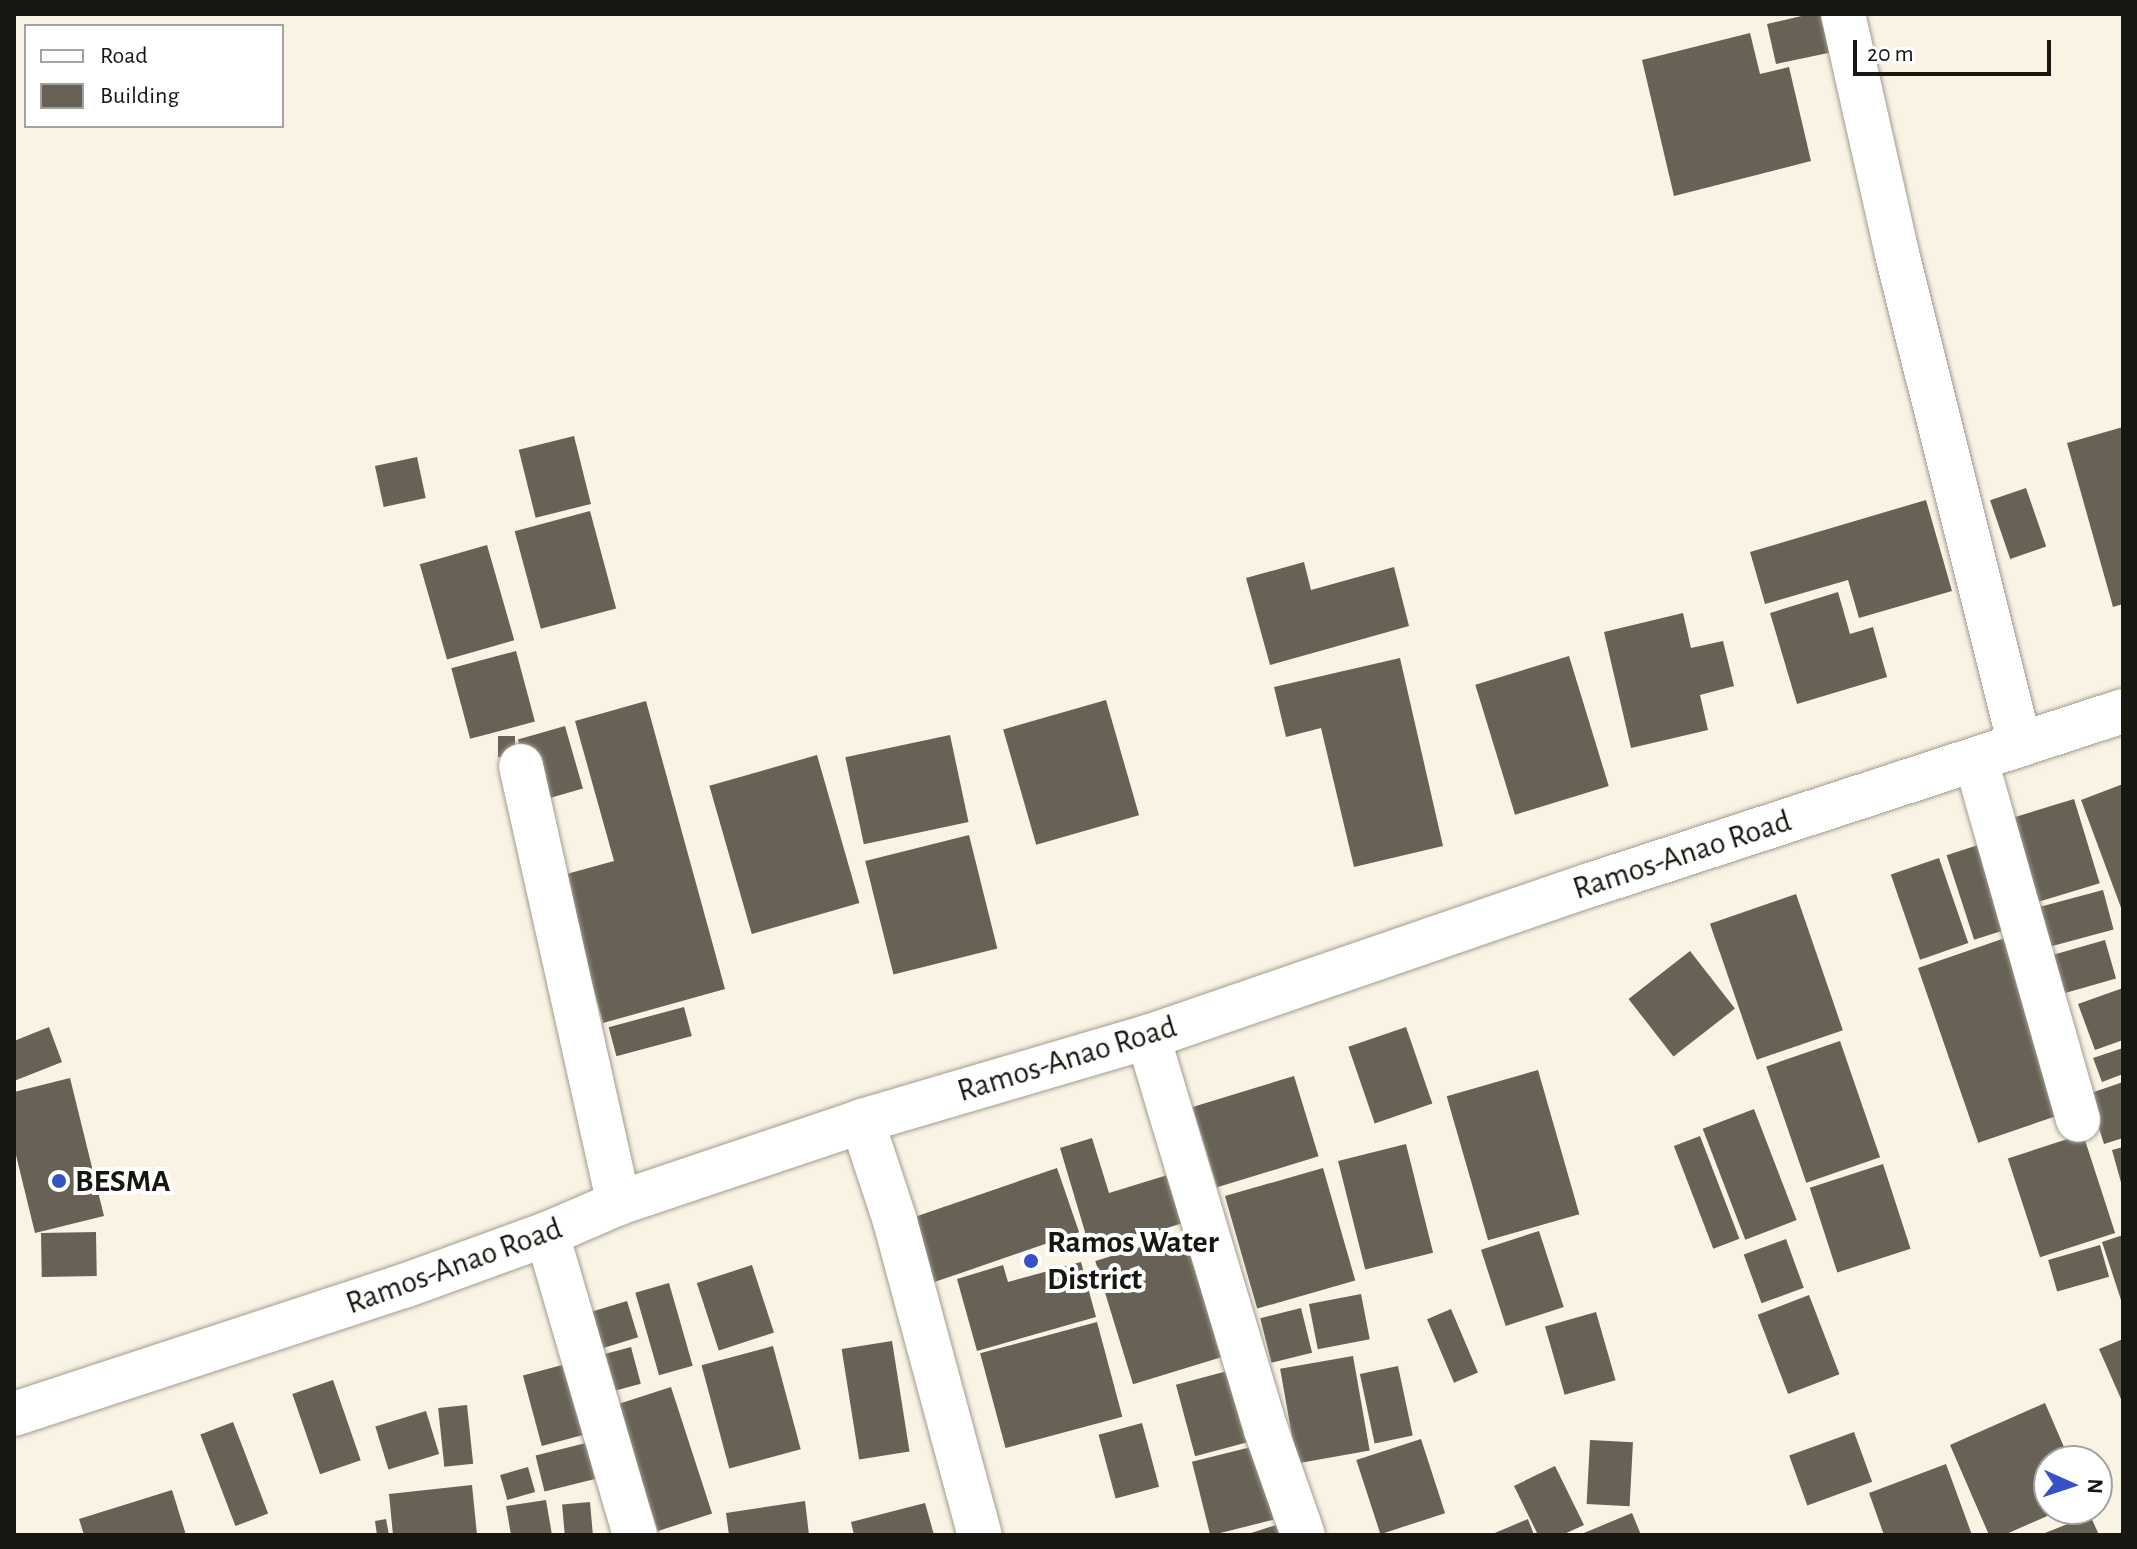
<!DOCTYPE html>
<html>
<head>
<meta charset="utf-8">
<style>
	body { margin:0 }
	#map { position:relative; width:2137px; height:1549px; overflow:hidden; background:#f9f3e4; font-family:"Alegreya Sans",sans-serif }
	div>[style] { position:absolute }
	.building>* { inset:0; background:#676255; transform-origin:0 0 }
	.roads { filter:drop-shadow(0 0 2px #a29c8e) drop-shadow(0 0 2px #a29c8e) }
	.minor>* { height:44px; margin:-22px; padding:0 22px; transform-origin:22px; border-radius:22px; background:#fff }
	.major>* { height:44px; margin:-22px; padding:0 22px; transform-origin:22px; border-radius:22px; background:#fff }
	.dots>* { width:22px; height:22px; translate:-50% -50%; box-sizing:border-box; border:4px solid #fff; border-radius:50% }
	span { translate:-50% -50%; white-space:nowrap; text-align:center; line-height:1.15; -webkit-text-stroke:8px #fff; paint-order:stroke }
	.street-label { font-size:32px; color:#181610 }
	.poi-label { font-size:32px; color:#181610; font-weight:700 }
	.left { translate:0 -50%; text-align:left }
	.frame { position:absolute; inset:0; border:16px solid #181610; pointer-events:none }
	.legend { position:absolute; left:24px; top:24px; width:260px; height:104px; box-sizing:border-box; background:#fff; border:2px solid #a3a29f; margin:0; padding:10px 14px; list-style:none; font-size:24px; color:#181610 }
	.legend li { display:flex; align-items:center; gap:16px; height:40px }
	.legend b { width:40px; border:2px solid #a3a29f }
	.north { position:absolute; left:2033px; top:1445px; width:80px; height:80px; box-sizing:border-box; background:#fff; border:2px solid #a3a29f; border-radius:50%; rotate:93deg; font-size:22px; font-weight:700; line-height:32px; text-align:center; color:#181610 }
	.north::after { content:''; display:block; margin:auto; width:28px; height:36px; background:#3651c2; clip-path:polygon(50% 0,100% 100%,50% 72%,0 100%) }
	.scale { position:absolute; left:1853px; top:40px; width:198px; height:36px; box-sizing:border-box; border:4px solid #181610; border-top:0; padding-left:10px; font-size:24px; line-height:28px; white-space:nowrap; color:#181610; -webkit-text-stroke:6px #fff; paint-order:stroke }
</style>
</head>
<body>
<div id="map">
	<div class="building">
		<i style="clip-path:polygon(1810px 14px,1824px 14px,1833px 52px,1776px 64px,1767px 24px)"></i>
		<i style="clip-path:polygon(1750px 33px,1760px 74px,1789px 67px,1811px 161px,1674px 196px,1642px 60px)"></i>
		<i style="clip-path:polygon(2123px 427px,2123px 604px,2113px 607px,2067px 443px)"></i>
		<i style="left:574px;top:436px;width:70px;height:57px;rotate:76deg"></i>
		<i style="left:417px;top:457px;width:42px;height:43px;rotate:78deg"></i>
		<i style="left:2026px;top:488px;width:62px;height:38px;rotate:71deg"></i>
		<i style="clip-path:polygon(1926px 500px,1952px 591px,1859px 618px,1848px 580px,1765px 604px,1750px 552px)"></i>
		<i style="left:590px;top:511px;width:101px;height:78px;rotate:75deg"></i>
		<i style="left:487px;top:545px;width:99px;height:70px;rotate:74deg"></i>
		<i style="clip-path:polygon(1304px 562px,1311px 590px,1394px 567px,1409px 626px,1270px 665px,1246px 578px)"></i>
		<i style="clip-path:polygon(1838px 592px,1850px 634px,1873px 627px,1887px 677px,1797px 704px,1770px 613px)"></i>
		<i style="clip-path:polygon(1683px 613px,1691px 648px,1723px 641px,1734px 686px,1700px 695px,1708px 730px,1631px 748px,1604px 632px)"></i>
		<i style="left:516px;top:651px;width:73px;height:67px;rotate:75deg"></i>
		<i style="left:1569px;top:656px;width:136px;height:98px;rotate:73deg"></i>
		<i style="clip-path:polygon(1400px 658px,1443px 846px,1354px 867px,1321px 728px,1286px 737px,1274px 687px)"></i>
		<i style="left:1106px;top:700px;width:120px;height:107px;rotate:74deg"></i>
		<i style="clip-path:polygon(646px 701px,725px 989px,603px 1023px,563px 875px,614px 861px,575px 721px)"></i>
		<i style="left:565px;top:726px;width:65px;height:49px;rotate:74deg"></i>
		<i style="left:950px;top:735px;width:89px;height:107px;rotate:78deg"></i>
		<i style="left:498px;top:736px;width:17px;height:21px"></i>
		<i style="left:817px;top:755px;width:154px;height:112px;rotate:74deg"></i>
		<i style="clip-path:polygon(2123px 784px,2123px 913px,2081px 800px)"></i>
		<i style="left:2074px;top:799px;width:88px;height:75px;rotate:73deg"></i>
		<i style="left:969px;top:835px;width:117px;height:107px;rotate:76deg"></i>
		<i style="left:1978px;top:845px;width:89px;height:33px;rotate:72deg"></i>
		<i style="left:1939px;top:858px;width:90px;height:51px;rotate:71deg"></i>
		<i style="left:2103px;top:890px;width:41px;height:76px;rotate:75deg"></i>
		<i style="left:1796px;top:894px;width:144px;height:91px;rotate:71deg"></i>
		<i style="left:2005px;top:938px;width:185px;height:92px;rotate:71deg"></i>
		<i style="left:2105px;top:940px;width:40px;height:61px;rotate:74deg"></i>
		<i style="left:1690px;top:951px;width:73px;height:78px;rotate:52deg"></i>
		<i style="clip-path:polygon(2123px 988px,2123px 1040px,2095px 1050px,2078px 1004px)"></i>
		<i style="left:684px;top:1007px;width:30px;height:78px;rotate:75deg"></i>
		<i style="clip-path:polygon(49px 1027px,62px 1062px,14px 1081px,14px 1041px)"></i>
		<i style="left:1406px;top:1027px;width:81px;height:61px;rotate:71deg"></i>
		<i style="left:1840px;top:1041px;width:123px;height:78px;rotate:71deg"></i>
		<i style="clip-path:polygon(2123px 1048px,2123px 1074px,2102px 1082px,2093px 1058px)"></i>
		<i style="left:1538px;top:1070px;width:150px;height:95px;rotate:74deg"></i>
		<i style="left:1294px;top:1076px;width:84px;height:106px;rotate:73deg"></i>
		<i style="clip-path:polygon(70px 1078px,104px 1216px,35px 1233px,14px 1147px,14px 1092px)"></i>
		<i style="clip-path:polygon(2123px 1082px,2123px 1138px,2104px 1144px,2088px 1094px)"></i>
		<i style="left:1754px;top:1109px;width:119px;height:55px;rotate:69deg"></i>
		<i style="left:2083px;top:1134px;width:104px;height:79px;rotate:72deg"></i>
		<i style="left:1700px;top:1136px;width:110px;height:28px;rotate:69deg"></i>
		<i style="clip-path:polygon(1092px 1138px,1109px 1193px,1174px 1173px,1189px 1221px,1091px 1252px,1060px 1148px)"></i>
		<i style="left:1406px;top:1144px;width:112px;height:70px;rotate:76deg"></i>
		<i style="clip-path:polygon(2123px 1147px,2123px 1186px,2122px 1186px,2112px 1150px)"></i>
		<i style="left:1883px;top:1164px;width:89px;height:77px;rotate:72deg"></i>
		<i style="left:1057px;top:1168px;width:68px;height:153px;rotate:71deg"></i>
		<i style="left:1323px;top:1168px;width:117px;height:102px;rotate:74deg"></i>
		<i style="left:1539px;top:1231px;width:80px;height:61px;rotate:72deg"></i>
		<i style="left:96px;top:1232px;width:44px;height:55px;rotate:89deg"></i>
		<i style="left:1190px;top:1232px;width:129px;height:99px;rotate:73deg"></i>
		<i style="clip-path:polygon(2123px 1235px,2123px 1303px,2122px 1303px,2102px 1242px)"></i>
		<i style="left:1786px;top:1239px;width:52px;height:45px;rotate:70deg"></i>
		<i style="left:2100px;top:1245px;width:33px;height:54px;rotate:74deg"></i>
		<i style="clip-path:polygon(1081px 1262px,1096px 1317px,977px 1351px,957px 1279px,1003px 1265px,1008px 1282px)"></i>
		<i style="left:752px;top:1265px;width:71px;height:58px;rotate:72deg"></i>
		<i style="left:669px;top:1283px;width:86px;height:35px;rotate:74deg"></i>
		<i style="left:1361px;top:1294px;width:46px;height:53px;rotate:79deg"></i>
		<i style="left:1809px;top:1295px;width:85px;height:55px;rotate:69deg"></i>
		<i style="left:627px;top:1301px;width:38px;height:38px;rotate:73deg"></i>
		<i style="left:1301px;top:1308px;width:46px;height:42px;rotate:76deg"></i>
		<i style="left:1451px;top:1309px;width:69px;height:26px;rotate:67deg"></i>
		<i style="left:1596px;top:1312px;width:71px;height:53px;rotate:74deg"></i>
		<i style="left:1097px;top:1322px;width:98px;height:121px;rotate:75deg"></i>
		<i style="clip-path:polygon(2123px 1339px,2123px 1398px,2121px 1399px,2099px 1349px)"></i>
		<i style="left:892px;top:1341px;width:112px;height:51px;rotate:81deg"></i>
		<i style="left:773px;top:1346px;width:107px;height:74px;rotate:75deg"></i>
		<i style="left:631px;top:1347px;width:38px;height:31px;rotate:75deg"></i>
		<i style="left:1353px;top:1356px;width:96px;height:74px;rotate:80deg"></i>
		<i style="left:577px;top:1361px;width:73px;height:56px;rotate:75deg"></i>
		<i style="left:1398px;top:1366px;width:71px;height:39px;rotate:78deg"></i>
		<i style="left:1231px;top:1370px;width:74px;height:57px;rotate:75deg"></i>
		<i style="left:333px;top:1380px;width:85px;height:43px;rotate:71deg"></i>
		<i style="left:671px;top:1387px;width:133px;height:57px;rotate:72deg"></i>
		<i style="clip-path:polygon(2045px 1403px,2070px 1461px,2049px 1461px,2049px 1509px,2063px 1509px,2004px 1535px,1989px 1535px,1950px 1445px)"></i>
		<i style="left:467px;top:1405px;width:59px;height:29px;rotate:84deg"></i>
		<i style="left:426px;top:1411px;width:45px;height:53px;rotate:73deg"></i>
		<i style="left:233px;top:1422px;width:98px;height:35px;rotate:69deg"></i>
		<i style="left:1142px;top:1423px;width:66px;height:45px;rotate:75deg"></i>
		<i style="left:1854px;top:1432px;width:53px;height:69px;rotate:70deg"></i>
		<i style="left:1421px;top:1439px;width:78px;height:68px;rotate:72deg"></i>
		<i style="left:1590px;top:1440px;width:43px;height:64px;rotate:3deg"></i>
		<i style="left:586px;top:1443px;width:37px;height:52px;rotate:76deg"></i>
		<i style="left:1255px;top:1446px;width:76px;height:65px;rotate:76deg"></i>
		<i style="clip-path:polygon(1946px 1464px,1972px 1535px,1884px 1535px,1869px 1493px)"></i>
		<i style="clip-path:polygon(1555px 1466px,1584px 1525px,1562px 1535px,1538px 1535px,1514px 1486px)"></i>
		<i style="left:528px;top:1467px;width:26px;height:29px;rotate:74deg"></i>
		<i style="clip-path:polygon(472px 1485px,477px 1535px,393px 1535px,389px 1494px)"></i>
		<i style="clip-path:polygon(172px 1490px,186px 1535px,84px 1535px,79px 1519px)"></i>
		<i style="clip-path:polygon(546px 1500px,552px 1535px,511px 1535px,506px 1506px)"></i>
		<i style="clip-path:polygon(805px 1501px,809px 1535px,729px 1535px,726px 1513px)"></i>
		<i style="left:590px;top:1502px;width:33px;height:28px;rotate:85deg"></i>
		<i style="clip-path:polygon(925px 1503px,934px 1535px,854px 1535px,851px 1522px)"></i>
		<i style="clip-path:polygon(1632px 1513px,1641px 1535px,1579px 1535px)"></i>
		<i style="clip-path:polygon(2090px 1515px,2099px 1535px,2040px 1535px)"></i>
		<i style="clip-path:polygon(386px 1519px,389px 1535px,377px 1535px,375px 1521px)"></i>
		<i style="clip-path:polygon(1528px 1519px,1534px 1535px,1490px 1535px)"></i>
		<i style="clip-path:polygon(1279px 1524px,1282px 1535px,1248px 1535px,1248px 1534px)"></i>
	</div>
	<div class="roads">
		<div class="minor">
			<i style="left:1843px;top:14px;width:246px;rotate:77.3deg"></i>
			<i style="left:1897px;top:254px;width:506px;rotate:75.94deg"></i>
			<i style="left:1976px;top:761px;width:373px;rotate:74.1deg"></i>
			<i style="left:521px;top:766px;width:448px;rotate:77.4deg"></i>
			<i style="left:1148px;top:1037px;width:410px;rotate:73.3deg"></i>
			<i style="left:1266px;top:1430px;width:111px;rotate:70.6deg"></i>
			<i style="left:862px;top:1121px;width:105px;rotate:71.7deg"></i>
			<i style="left:895px;top:1221px;width:325px;rotate:74.9deg"></i>
			<i style="left:547px;top:1234px;width:314px;rotate:73.7deg"></i>
		</div>
		<div class="major">
			<i style="left:14px;top:1414px;width:410px;rotate:-18.2deg"></i>
			<i style="left:404px;top:1286px;width:152px;rotate:-20deg"></i>
			<i style="left:547px;top:1234px;width:78px;rotate:-23.3deg"></i>
			<i style="left:619px;top:1203px;width:256px;rotate:-18.6deg"></i>
			<i style="left:862px;top:1121px;width:298px;rotate:-16.4deg"></i>
			<i style="left:1148px;top:1037px;width:467px;rotate:-19deg"></i>
			<i style="left:1590px;top:885px;width:561px;rotate:-18.08deg"></i>
		</div>
	</div>
	<div class="dots">
		<i style="left:59px;top:1181px;background:#3651c2"></i>
		<i style="left:1031px;top:1261px;background:#3651c2"></i>
	</div>
	<div class="street-label">
		<span style="left:1682px;top:855px;rotate:-18deg">Ramos-Anao Road</span>
		<span style="left:1067px;top:1059px;rotate:-17deg">Ramos-Anao Road</span>
		<span style="left:454px;top:1266px;rotate:-20deg">Ramos-Anao Road</span>
	</div>
	<div class="poi-label">
		<span class="left" style="left:75px;top:1181px">BESMA</span>
		<span class="left" style="left:1047px;top:1261px">Ramos Water<br>District</span>
	</div>
	<div class="frame"></div>
	<ul class="legend">
	<li><b style="height:10px;background:#fff"></b>Road</li>
	<li><b style="height:22px;background:#676255"></b>Building</li>
	</ul>
	<div class="north">N</div>
	<div class="scale">20 m</div>
</div>
</body>
</html>
